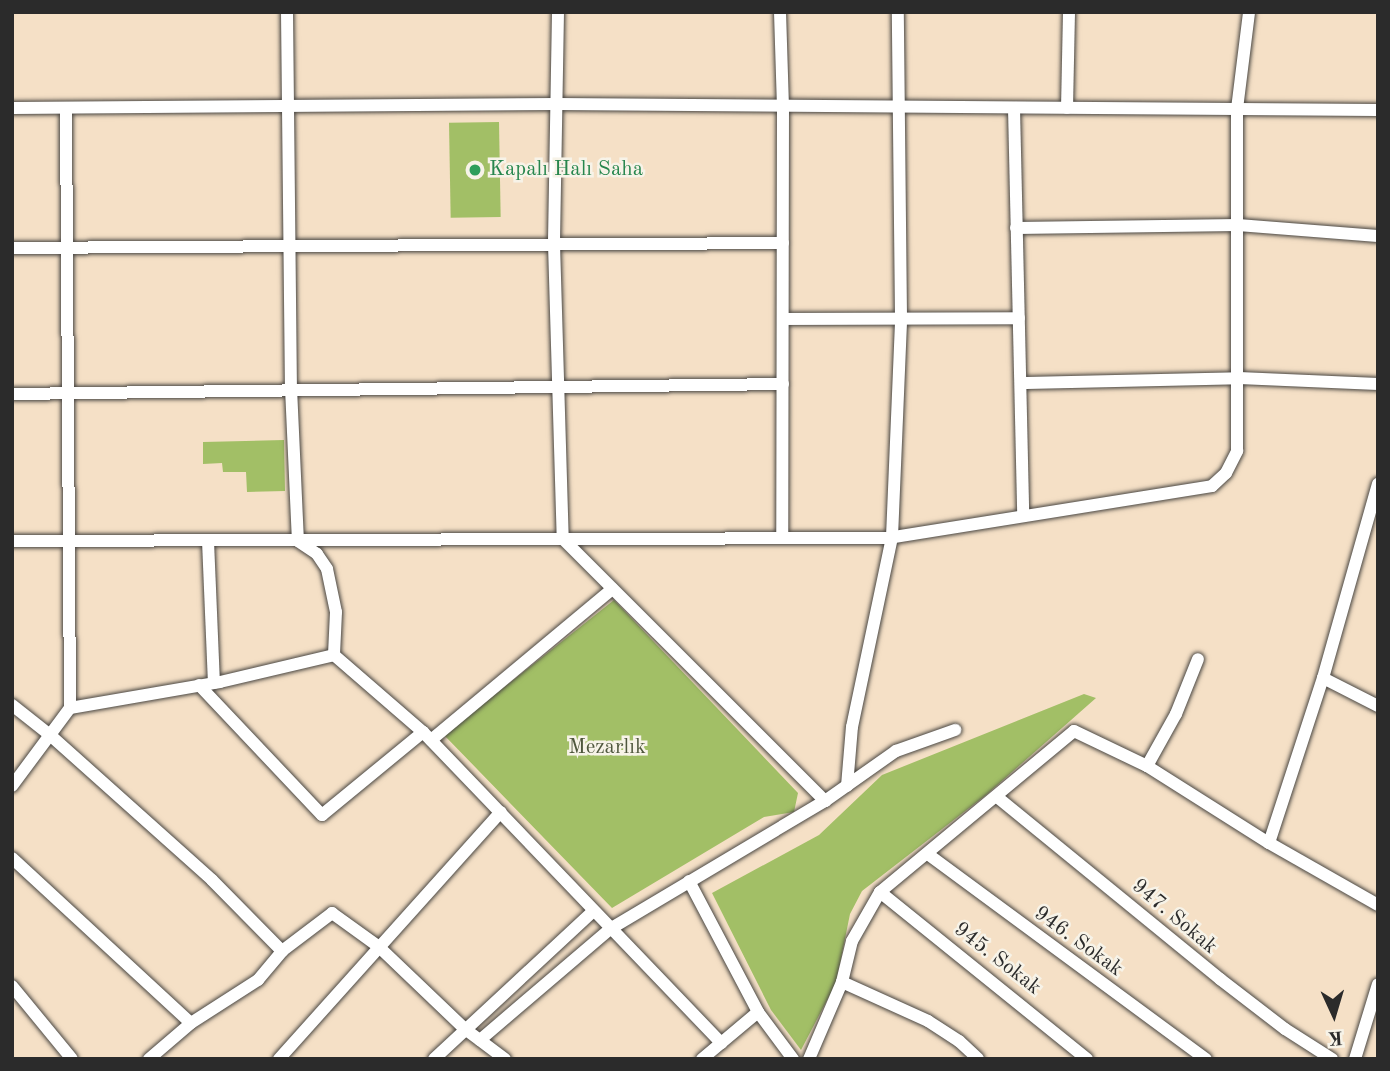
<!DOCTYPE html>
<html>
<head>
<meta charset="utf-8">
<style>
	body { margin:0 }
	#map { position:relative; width:1390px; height:1071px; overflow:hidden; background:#f5e0c6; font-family:"Old Standard TT",serif }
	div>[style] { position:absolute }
	.green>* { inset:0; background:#a2bf66; transform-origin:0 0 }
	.roads { filter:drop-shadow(0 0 2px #494642) drop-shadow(0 0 2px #494642) }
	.minor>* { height:12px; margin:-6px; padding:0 6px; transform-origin:6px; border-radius:6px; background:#fff }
	.dots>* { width:19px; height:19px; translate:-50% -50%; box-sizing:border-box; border:4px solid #f7f3e8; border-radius:50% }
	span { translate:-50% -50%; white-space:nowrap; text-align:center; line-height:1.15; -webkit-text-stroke:5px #f7f3e8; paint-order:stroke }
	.leisure-label { font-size:21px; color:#27864d }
	.left { translate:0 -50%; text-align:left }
	.park-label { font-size:21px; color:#4f573d }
	.street-label { font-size:21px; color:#2b2b2b }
	.frame { position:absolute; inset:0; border:14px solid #2b2b2b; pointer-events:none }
	.north { position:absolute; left:1299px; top:980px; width:70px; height:70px; -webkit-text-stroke:5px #f7f3e8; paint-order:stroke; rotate:176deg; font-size:19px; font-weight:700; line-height:28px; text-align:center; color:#2b2b2b }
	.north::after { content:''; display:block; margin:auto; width:24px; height:32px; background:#2b2b2b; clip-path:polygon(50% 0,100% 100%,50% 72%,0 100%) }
</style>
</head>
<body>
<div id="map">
	<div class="green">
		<i style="left:499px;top:122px;width:95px;height:50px;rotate:89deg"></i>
		<i style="clip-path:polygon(284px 440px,285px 491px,247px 492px,246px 472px,223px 472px,222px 463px,203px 464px,203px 442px)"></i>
		<i style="clip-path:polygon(614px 600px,798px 793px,794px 812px,764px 817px,612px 908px,444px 735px)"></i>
		<i style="clip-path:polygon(1084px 694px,1096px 698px,986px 795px,862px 891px,850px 914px,836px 983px,801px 1050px,771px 1010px,712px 893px,819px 835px,882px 775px)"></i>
	</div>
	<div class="roads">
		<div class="minor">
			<i style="left:287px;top:12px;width:376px;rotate:89.4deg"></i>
			<i style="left:291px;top:388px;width:153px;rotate:87.4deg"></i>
			<i style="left:298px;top:541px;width:23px;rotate:34deg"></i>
			<i style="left:317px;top:554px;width:18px;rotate:56deg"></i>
			<i style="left:327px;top:569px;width:44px;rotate:78.2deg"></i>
			<i style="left:336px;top:612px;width:43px;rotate:92.7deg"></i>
			<i style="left:558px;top:12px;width:232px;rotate:91deg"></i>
			<i style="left:554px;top:244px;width:295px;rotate:88.3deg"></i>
			<i style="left:563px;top:539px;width:371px;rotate:45deg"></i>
			<i style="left:780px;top:12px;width:94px;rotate:88.2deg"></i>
			<i style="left:783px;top:106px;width:432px;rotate:90.1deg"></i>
			<i style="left:12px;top:108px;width:545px;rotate:-0.42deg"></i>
			<i style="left:557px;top:104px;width:821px;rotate:0.42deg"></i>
			<i style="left:66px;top:108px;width:600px;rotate:89.62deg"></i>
			<i style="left:1014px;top:108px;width:408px;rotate:88.7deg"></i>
			<i style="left:1067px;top:108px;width:96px;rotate:-88.8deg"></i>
			<i style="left:1016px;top:228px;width:222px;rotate:-0.8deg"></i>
			<i style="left:1238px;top:225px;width:140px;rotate:4.5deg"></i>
			<i style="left:12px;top:248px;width:771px;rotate:-0.37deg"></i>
			<i style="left:783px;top:319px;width:236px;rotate:-0.2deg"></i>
			<i style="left:1026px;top:383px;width:213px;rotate:-1.3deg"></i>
			<i style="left:1239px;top:378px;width:139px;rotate:2.5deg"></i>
			<i style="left:12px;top:394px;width:771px;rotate:-0.74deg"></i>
			<i style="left:12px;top:541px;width:876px;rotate:-0.2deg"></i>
			<i style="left:888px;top:538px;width:328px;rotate:-9.1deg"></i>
			<i style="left:1212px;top:486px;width:19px;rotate:-43deg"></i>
			<i style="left:1226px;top:473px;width:25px;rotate:-63deg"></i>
			<i style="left:1237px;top:451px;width:342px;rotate:-90deg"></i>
			<i style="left:1237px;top:109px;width:98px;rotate:-82.9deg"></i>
			<i style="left:208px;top:541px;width:142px;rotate:87.6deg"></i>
			<i style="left:1323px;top:678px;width:62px;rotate:27deg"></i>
			<i style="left:199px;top:685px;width:179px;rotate:46.6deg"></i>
			<i style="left:322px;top:815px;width:131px;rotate:-39.4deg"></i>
			<i style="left:12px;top:705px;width:48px;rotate:38.3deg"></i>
			<i style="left:50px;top:735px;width:217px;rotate:41.8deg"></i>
			<i style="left:212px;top:880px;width:100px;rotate:45.4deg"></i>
			<i style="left:431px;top:740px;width:236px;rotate:-39.8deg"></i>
			<i style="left:1147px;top:766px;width:60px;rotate:-60.9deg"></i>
			<i style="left:1176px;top:714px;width:59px;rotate:-68.2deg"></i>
			<i style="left:12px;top:786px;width:97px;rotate:-53.4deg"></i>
			<i style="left:70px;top:708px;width:152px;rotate:-9.8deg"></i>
			<i style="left:220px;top:682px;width:117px;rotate:-13.3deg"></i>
			<i style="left:334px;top:655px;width:118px;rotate:40.9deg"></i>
			<i style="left:423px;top:732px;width:431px;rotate:46.2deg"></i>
			<i style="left:847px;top:786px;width:59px;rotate:-85.2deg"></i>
			<i style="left:852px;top:727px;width:194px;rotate:-78.1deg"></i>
			<i style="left:892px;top:537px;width:219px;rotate:-87.6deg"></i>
			<i style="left:901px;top:318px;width:306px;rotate:-90.6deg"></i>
			<i style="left:997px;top:797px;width:288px;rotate:39.2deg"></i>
			<i style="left:1220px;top:979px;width:82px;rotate:37.6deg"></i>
			<i style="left:1285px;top:1029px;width:56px;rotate:32.6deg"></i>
			<i style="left:1269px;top:843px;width:174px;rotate:-71.9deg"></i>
			<i style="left:1323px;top:678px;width:202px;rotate:-74.2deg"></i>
			<i style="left:929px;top:855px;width:344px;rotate:36.4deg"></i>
			<i style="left:12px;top:858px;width:243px;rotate:42.7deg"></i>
			<i style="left:689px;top:881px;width:148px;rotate:62.2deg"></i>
			<i style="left:758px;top:1012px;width:59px;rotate:53.3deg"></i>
			<i style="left:880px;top:892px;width:266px;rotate:38.9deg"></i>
			<i style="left:842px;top:982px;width:94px;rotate:24.4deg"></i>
			<i style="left:928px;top:1021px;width:37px;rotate:33deg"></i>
			<i style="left:959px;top:1041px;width:26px;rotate:43deg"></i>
			<i style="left:12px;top:986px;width:94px;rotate:50.6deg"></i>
			<i style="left:480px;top:1040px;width:171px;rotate:-40.5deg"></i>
			<i style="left:610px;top:929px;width:250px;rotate:-30.8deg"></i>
			<i style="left:825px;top:801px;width:87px;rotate:-35.2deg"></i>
			<i style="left:896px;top:751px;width:63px;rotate:-19.6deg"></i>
			<i style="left:149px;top:1059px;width:55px;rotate:-40.6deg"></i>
			<i style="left:191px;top:1023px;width:80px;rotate:-32.7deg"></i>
			<i style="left:258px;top:980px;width:38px;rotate:-50deg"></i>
			<i style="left:282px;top:951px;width:63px;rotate:-37.2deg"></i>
			<i style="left:332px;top:913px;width:57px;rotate:35.7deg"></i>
			<i style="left:378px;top:946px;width:120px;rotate:43.7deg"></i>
			<i style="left:465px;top:1029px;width:50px;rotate:36.9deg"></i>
			<i style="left:279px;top:1059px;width:332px;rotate:-48.1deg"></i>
			<i style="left:434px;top:1059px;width:217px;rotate:-42.9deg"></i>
			<i style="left:702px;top:1059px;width:73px;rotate:-40deg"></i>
			<i style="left:809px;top:1059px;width:84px;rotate:-66.8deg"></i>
			<i style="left:842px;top:982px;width:42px;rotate:-76.3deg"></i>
			<i style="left:852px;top:941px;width:56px;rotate:-60.3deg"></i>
			<i style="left:880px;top:892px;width:252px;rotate:-39.7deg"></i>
			<i style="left:1074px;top:731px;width:81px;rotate:25.6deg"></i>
			<i style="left:1147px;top:766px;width:144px;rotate:32.3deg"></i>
			<i style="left:1269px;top:843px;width:125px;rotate:29.6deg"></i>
			<i style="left:1355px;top:1059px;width:78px;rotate:-73deg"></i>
		</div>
	</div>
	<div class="dots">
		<i style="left:475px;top:170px;background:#2e9e5b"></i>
	</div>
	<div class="leisure-label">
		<span class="left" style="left:489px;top:170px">Kapalı Halı Saha</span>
	</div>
	<div class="park-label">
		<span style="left:607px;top:748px">Mezarlık</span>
	</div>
	<div class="street-label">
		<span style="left:1174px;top:917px;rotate:40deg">947. Sokak</span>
		<span style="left:1078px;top:942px;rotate:36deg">946. Sokak</span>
		<span style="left:997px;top:959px;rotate:38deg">945. Sokak</span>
	</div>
	<div class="frame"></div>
	<div class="north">K</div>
</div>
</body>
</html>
